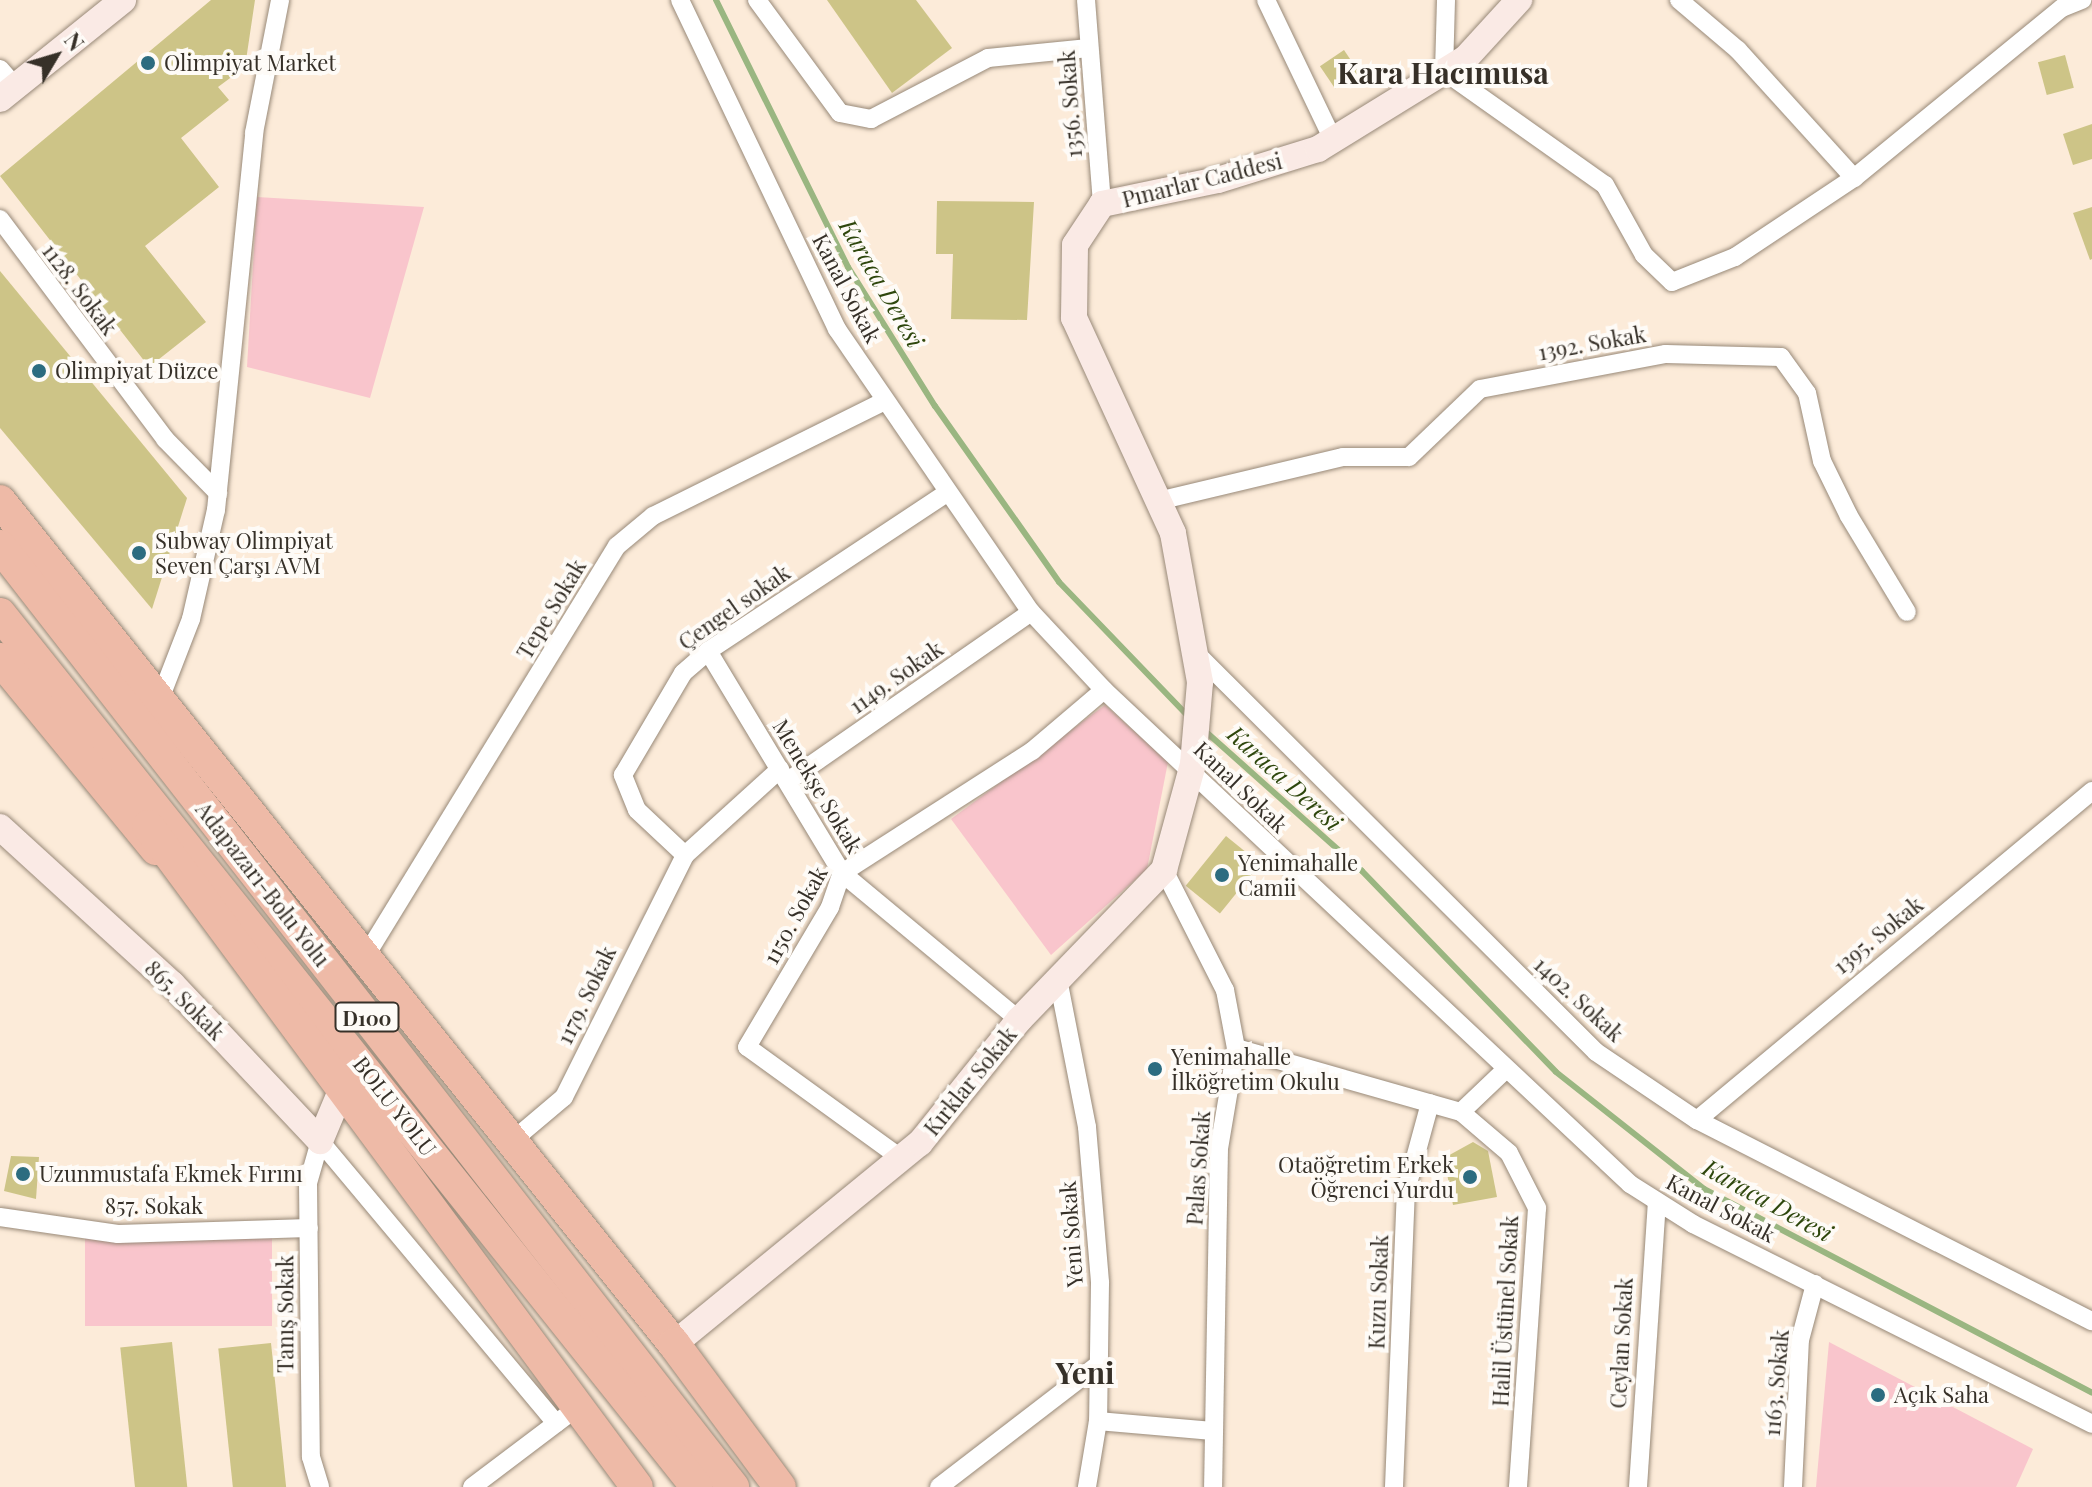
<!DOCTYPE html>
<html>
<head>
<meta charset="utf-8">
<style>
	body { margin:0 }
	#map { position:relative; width:2092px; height:1487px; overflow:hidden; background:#fcebd9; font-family:"Playfair Display",serif }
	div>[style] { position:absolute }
	.green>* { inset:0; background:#f9c5cc; transform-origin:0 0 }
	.stream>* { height:6px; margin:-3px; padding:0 3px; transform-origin:3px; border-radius:3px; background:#9ab681 }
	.building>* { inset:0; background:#cdc487; transform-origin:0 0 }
	.roads { filter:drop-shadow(0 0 2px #988978) drop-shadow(0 0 2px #988978) }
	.street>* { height:18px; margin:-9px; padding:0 9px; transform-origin:9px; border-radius:9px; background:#fff }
	.secondary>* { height:26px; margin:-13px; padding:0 13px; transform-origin:13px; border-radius:13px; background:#faeae5 }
	.highway>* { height:32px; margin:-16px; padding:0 16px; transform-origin:16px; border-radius:16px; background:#eebaa7 }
	.dots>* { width:22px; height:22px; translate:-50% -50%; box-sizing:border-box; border:4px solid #fefbf7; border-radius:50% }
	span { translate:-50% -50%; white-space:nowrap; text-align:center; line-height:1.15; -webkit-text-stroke:8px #fefbf7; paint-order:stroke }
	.shield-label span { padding:2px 6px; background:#fefbf7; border:2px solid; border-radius:6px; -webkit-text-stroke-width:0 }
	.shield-label { font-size:20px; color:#363028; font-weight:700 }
	.poi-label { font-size:22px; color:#363028 }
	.left { translate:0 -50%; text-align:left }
	.right { translate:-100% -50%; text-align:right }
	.street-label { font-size:22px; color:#363028 }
	.water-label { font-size:24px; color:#2e470d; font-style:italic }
	.district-label { font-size:30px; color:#363028; font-weight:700 }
	.north { position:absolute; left:16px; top:16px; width:80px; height:80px; -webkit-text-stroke:6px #fefbf7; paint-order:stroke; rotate:52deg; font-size:22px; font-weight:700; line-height:32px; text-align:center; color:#363028 }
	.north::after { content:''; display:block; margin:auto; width:28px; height:36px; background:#363028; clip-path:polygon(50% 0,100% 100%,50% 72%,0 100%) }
</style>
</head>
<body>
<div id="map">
	<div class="green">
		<i style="clip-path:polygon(257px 197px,424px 207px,370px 398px,247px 367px)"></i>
		<i style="clip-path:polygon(1105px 705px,1168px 762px,1147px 869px,1051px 955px,951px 819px)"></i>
		<i style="left:272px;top:1238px;width:88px;height:187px;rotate:90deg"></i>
		<i style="clip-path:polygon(1829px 1342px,2033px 1449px,2016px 1487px,1816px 1487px)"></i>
	</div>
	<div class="stream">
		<i style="left:716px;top:0;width:298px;rotate:63.7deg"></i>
		<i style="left:848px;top:267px;width:164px;rotate:58deg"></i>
		<i style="left:935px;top:406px;width:215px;rotate:54.8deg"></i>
		<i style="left:1059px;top:582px;width:186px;rotate:46.1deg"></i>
		<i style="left:1205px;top:731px;width:210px;rotate:41.7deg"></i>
		<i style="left:1362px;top:871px;width:279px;rotate:46deg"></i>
		<i style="left:1556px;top:1072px;width:189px;rotate:38.3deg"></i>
		<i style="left:1704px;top:1189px;width:438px;rotate:27.7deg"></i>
	</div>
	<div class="building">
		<i style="clip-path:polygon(211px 0,255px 0,245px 67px,218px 87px,229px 100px,181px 138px,219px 187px,145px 246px,206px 322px,149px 367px,0 176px)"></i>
		<i style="clip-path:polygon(827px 0,916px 0,952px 48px,892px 93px)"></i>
		<i style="left:1344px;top:50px;width:27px;height:29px;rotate:56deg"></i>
		<i style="left:2065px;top:55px;width:34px;height:28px;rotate:75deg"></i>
		<i style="clip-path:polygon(2092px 124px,2092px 159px,2073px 165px,2063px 134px)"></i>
		<i style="clip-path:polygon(937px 201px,1034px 202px,1027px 320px,951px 319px,953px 254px,936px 254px)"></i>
		<i style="clip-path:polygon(2092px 207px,2092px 259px,2090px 260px,2073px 213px)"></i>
		<i style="clip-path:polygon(0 271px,187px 498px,152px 609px,0 428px)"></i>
		<i style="left:1226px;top:836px;width:44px;height:64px;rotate:39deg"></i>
		<i style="clip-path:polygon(1473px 1142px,1488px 1151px,1497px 1197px,1453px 1205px,1444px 1158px)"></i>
		<i style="clip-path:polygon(11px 1156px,39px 1157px,36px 1199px,4px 1191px)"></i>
		<i style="left:172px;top:1342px;width:146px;height:52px;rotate:84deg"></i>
		<i style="left:271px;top:1343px;width:145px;height:53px;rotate:84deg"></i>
	</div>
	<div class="roads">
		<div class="street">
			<i style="left:680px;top:0;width:365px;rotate:64.5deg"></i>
			<i style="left:837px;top:329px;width:343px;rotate:55.6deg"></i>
			<i style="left:1031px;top:612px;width:107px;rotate:46.9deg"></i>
			<i style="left:1104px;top:690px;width:722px;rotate:43.2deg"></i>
			<i style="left:1630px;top:1184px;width:75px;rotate:32.4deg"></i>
			<i style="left:1693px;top:1224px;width:446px;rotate:26.6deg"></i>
			<i style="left:757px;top:0;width:140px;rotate:53.7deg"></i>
			<i style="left:840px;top:113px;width:32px;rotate:11deg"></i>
			<i style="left:871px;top:119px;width:132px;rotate:-27.5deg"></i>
			<i style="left:988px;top:58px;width:101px;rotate:-5.7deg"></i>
			<i style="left:1086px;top:0;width:205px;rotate:85.5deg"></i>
			<i style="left:1266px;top:0;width:155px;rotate:64.4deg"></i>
			<i style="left:1446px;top:0;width:71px;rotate:91.6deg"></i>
			<i style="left:1444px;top:71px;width:197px;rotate:35.3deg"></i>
			<i style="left:1605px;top:185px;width:80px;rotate:60.9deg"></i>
			<i style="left:1644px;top:255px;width:39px;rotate:44deg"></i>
			<i style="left:1672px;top:282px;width:68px;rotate:-21.6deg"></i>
			<i style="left:1735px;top:257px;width:143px;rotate:-33.6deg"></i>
			<i style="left:1854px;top:178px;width:269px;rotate:-39.3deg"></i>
			<i style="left:2062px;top:8px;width:22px;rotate:-22deg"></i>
			<i style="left:1679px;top:0;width:77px;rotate:40.3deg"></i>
			<i style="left:1738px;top:50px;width:173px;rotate:47.8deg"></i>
			<i style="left:0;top:69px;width:23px;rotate:49deg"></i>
			<i style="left:0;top:219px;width:275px;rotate:53.1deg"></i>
			<i style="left:165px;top:439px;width:76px;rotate:45.5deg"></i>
			<i style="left:1158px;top:501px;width:190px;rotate:-13.4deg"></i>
			<i style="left:1343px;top:457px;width:66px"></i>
			<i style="left:1409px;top:457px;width:98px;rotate:-43.8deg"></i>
			<i style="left:1480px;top:389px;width:189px;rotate:-10.7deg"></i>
			<i style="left:1666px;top:354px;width:115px;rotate:1.5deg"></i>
			<i style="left:1781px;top:357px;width:44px;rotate:54.2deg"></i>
			<i style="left:1807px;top:393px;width:70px;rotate:77.6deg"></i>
			<i style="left:1822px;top:461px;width:61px;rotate:63.9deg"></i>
			<i style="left:1849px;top:516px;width:112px;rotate:58.9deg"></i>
			<i style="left:708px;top:651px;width:259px;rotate:58.9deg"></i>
			<i style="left:842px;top:873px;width:230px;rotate:39.7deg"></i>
			<i style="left:1195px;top:652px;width:566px;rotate:44.93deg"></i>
			<i style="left:1596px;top:1052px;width:122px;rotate:34deg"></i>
			<i style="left:1697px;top:1120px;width:443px;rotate:27deg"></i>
			<i style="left:160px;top:699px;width:86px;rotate:-68.8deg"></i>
			<i style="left:191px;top:619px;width:112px;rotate:-77.1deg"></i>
			<i style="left:216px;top:510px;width:379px;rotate:-84.2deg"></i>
			<i style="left:254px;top:133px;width:136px;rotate:-78.9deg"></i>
			<i style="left:780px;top:769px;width:128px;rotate:137.8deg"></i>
			<i style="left:685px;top:855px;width:66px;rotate:-136.8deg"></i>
			<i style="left:637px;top:810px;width:38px;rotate:-112deg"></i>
			<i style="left:623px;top:775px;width:118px;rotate:-59.5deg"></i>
			<i style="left:683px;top:673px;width:33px;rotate:-41deg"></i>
			<i style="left:708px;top:651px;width:284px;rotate:-33.5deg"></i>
			<i style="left:788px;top:781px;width:296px;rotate:-34.8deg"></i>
			<i style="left:1164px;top:870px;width:135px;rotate:63.1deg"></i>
			<i style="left:1225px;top:990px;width:59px;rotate:79.3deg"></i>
			<i style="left:1236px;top:1048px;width:101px;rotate:99.6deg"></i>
			<i style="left:1219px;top:1148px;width:339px;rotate:91deg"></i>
			<i style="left:365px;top:957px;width:482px;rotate:-58.5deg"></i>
			<i style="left:617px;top:546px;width:47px;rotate:-39.8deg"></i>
			<i style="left:653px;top:516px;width:259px;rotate:-26.4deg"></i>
			<i style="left:1058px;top:979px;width:151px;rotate:78.9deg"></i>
			<i style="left:1087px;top:1127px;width:157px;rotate:85.2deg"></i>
			<i style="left:1100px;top:1283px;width:138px;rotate:90.8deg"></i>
			<i style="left:1098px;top:1421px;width:67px;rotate:99.5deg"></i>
			<i style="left:1236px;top:1048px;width:234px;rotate:15.9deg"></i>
			<i style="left:1461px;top:1112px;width:63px;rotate:40.5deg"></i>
			<i style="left:1509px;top:1153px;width:62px;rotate:63deg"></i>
			<i style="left:1537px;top:1208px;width:280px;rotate:93.9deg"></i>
			<i style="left:1461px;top:1112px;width:58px;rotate:-43.6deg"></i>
			<i style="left:1697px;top:1120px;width:514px;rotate:-39.79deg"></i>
			<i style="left:320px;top:1141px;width:368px;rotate:50.1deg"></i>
			<i style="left:320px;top:1141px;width:44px;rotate:105.9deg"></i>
			<i style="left:308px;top:1183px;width:274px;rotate:89.4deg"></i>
			<i style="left:311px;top:1457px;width:31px;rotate:73deg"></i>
			<i style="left:512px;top:1141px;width:68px;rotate:-40.2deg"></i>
			<i style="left:564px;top:1097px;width:271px;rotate:-63.4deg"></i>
			<i style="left:902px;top:1159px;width:191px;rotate:-144.1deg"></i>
			<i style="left:747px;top:1047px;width:163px;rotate:-59.3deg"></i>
			<i style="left:830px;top:907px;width:36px;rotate:-71deg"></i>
			<i style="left:842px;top:873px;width:226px;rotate:-32.7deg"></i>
			<i style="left:1032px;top:751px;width:94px;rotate:-40.3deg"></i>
			<i style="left:0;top:1217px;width:119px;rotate:8.2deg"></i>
			<i style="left:118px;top:1234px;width:191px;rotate:-1.8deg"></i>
			<i style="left:1098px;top:1421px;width:115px;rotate:5deg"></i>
			<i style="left:472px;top:1487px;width:118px;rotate:-37.1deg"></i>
			<i style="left:939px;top:1487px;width:202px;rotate:-37.6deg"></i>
			<i style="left:1394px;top:1487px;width:296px;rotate:-87.7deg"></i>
			<i style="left:1406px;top:1191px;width:91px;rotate:-74.7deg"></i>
			<i style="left:1638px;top:1487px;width:286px;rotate:-86.2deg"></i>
			<i style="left:1793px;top:1487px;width:147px;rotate:-87.3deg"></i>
			<i style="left:1800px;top:1340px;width:58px;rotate:-75deg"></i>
		</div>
		<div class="secondary">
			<i style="left:0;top:99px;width:158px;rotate:-38.8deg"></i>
			<i style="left:0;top:827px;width:233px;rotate:42.4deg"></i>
			<i style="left:172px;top:984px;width:216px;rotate:46.7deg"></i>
			<i style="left:320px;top:1141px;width:60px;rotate:-67.3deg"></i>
			<i style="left:674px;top:1344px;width:318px;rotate:-39.3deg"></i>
			<i style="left:920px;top:1143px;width:158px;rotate:-51.2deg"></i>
			<i style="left:1019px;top:1020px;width:209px;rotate:-46deg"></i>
			<i style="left:1164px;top:870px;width:110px;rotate:-74.7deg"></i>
			<i style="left:1193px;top:764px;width:82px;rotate:-85.1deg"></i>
			<i style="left:1200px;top:682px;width:151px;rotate:-100.3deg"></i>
			<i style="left:1173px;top:533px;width:237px;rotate:-114.7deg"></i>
			<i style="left:1074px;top:318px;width:73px;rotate:-89.2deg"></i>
			<i style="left:1075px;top:245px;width:49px;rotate:-56.6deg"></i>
			<i style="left:1102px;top:204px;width:118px;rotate:-11.7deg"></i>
			<i style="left:1218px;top:180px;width:105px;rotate:-17.2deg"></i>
			<i style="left:1318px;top:149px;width:174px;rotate:-31.6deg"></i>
			<i style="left:1466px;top:58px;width:79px;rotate:-47.6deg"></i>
		</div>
		<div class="highway">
			<i style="left:0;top:501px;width:1079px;rotate:51.36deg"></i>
			<i style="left:674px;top:1344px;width:178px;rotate:53.5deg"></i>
			<i style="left:0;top:546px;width:1193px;rotate:52.08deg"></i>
			<i style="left:0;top:614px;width:1117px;rotate:51.4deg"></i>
			<i style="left:0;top:659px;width:246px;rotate:50.6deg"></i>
			<i style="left:148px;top:826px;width:822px;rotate:53.51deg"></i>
		</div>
	</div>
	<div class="dots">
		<i style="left:148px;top:63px;background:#2c6c80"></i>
		<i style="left:39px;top:371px;background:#2c6c80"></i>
		<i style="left:139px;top:553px;background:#2c6c80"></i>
		<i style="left:1222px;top:875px;background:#2c6c80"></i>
		<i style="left:1155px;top:1069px;background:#2c6c80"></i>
		<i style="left:23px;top:1174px;background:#2c6c80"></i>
		<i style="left:1470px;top:1177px;background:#2c6c80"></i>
		<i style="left:1878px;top:1395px;background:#2c6c80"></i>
	</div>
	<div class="shield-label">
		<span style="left:367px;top:1017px">D100</span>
	</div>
	<div class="poi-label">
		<span class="left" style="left:164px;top:63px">Olimpiyat Market</span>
		<span class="left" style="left:55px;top:371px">Olimpiyat Düzce</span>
		<span class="left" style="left:155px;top:553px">Subway Olimpiyat<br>Seven Çarşı AVM</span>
		<span class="left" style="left:1238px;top:875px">Yenimahalle<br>Camii</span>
		<span class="left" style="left:1171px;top:1069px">Yenimahalle<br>İlköğretim Okulu</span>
		<span class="right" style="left:1454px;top:1177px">Otaöğretim Erkek<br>Öğrenci Yurdu</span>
		<span class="left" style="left:39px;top:1174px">Uzunmustafa Ekmek Fırını</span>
		<span class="left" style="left:1894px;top:1395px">Açık Saha</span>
	</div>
	<div class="street-label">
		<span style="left:1070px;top:104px;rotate:-94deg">1356. Sokak</span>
		<span style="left:1202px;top:180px;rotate:-14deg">Pınarlar Caddesi</span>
		<span style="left:847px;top:288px;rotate:62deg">Kanal Sokak</span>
		<span style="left:80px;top:289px;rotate:53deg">1128. Sokak</span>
		<span style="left:1592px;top:343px;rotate:-10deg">1392. Sokak</span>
		<span style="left:734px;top:607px;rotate:-35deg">Çengel sokak</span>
		<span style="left:551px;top:609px;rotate:-59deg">Tepe Sokak</span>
		<span style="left:896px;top:677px;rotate:-35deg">1149. Sokak</span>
		<span style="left:818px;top:786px;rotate:59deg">Menekşe Sokak</span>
		<span style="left:1241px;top:787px;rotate:44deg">Kanal Sokak</span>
		<span style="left:263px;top:884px;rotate:52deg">Adapazarı-Bolu Yolu</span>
		<span style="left:795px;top:915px;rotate:-61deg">1150. Sokak</span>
		<span style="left:1878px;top:935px;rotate:-39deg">1395. Sokak</span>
		<span style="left:586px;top:995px;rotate:-64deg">1179. Sokak</span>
		<span style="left:1579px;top:999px;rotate:43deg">1402. Sokak</span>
		<span style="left:185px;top:1000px;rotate:45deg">865. Sokak</span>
		<span style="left:970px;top:1081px;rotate:-51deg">Kırklar Sokak</span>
		<span style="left:395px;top:1106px;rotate:52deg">BOLU YOLU</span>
		<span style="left:1198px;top:1168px;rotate:-86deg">Palas Sokak</span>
		<span style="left:154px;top:1206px">857. Sokak</span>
		<span style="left:1721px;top:1208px;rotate:28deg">Kanal Sokak</span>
		<span style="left:1071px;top:1234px;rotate:-94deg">Yeni Sokak</span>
		<span style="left:1378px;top:1292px;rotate:-88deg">Kuzu Sokak</span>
		<span style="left:1505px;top:1311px;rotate:-87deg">Halil Üstünel Sokak</span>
		<span style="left:285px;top:1314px;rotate:-90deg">Tanış Sokak</span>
		<span style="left:1621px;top:1343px;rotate:-87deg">Ceylan Sokak</span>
		<span style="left:1776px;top:1383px;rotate:-85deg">1163. Sokak</span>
	</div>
	<div class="water-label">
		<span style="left:882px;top:283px;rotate:60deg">Karaca Deresi</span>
		<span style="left:1285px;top:778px;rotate:42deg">Karaca Deresi</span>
		<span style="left:1768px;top:1200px;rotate:29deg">Karaca Deresi</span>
	</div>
	<div class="district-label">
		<span style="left:1443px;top:72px">Kara Hacımusa</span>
		<span style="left:1085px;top:1372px">Yeni</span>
	</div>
	<div class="north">N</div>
</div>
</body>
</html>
